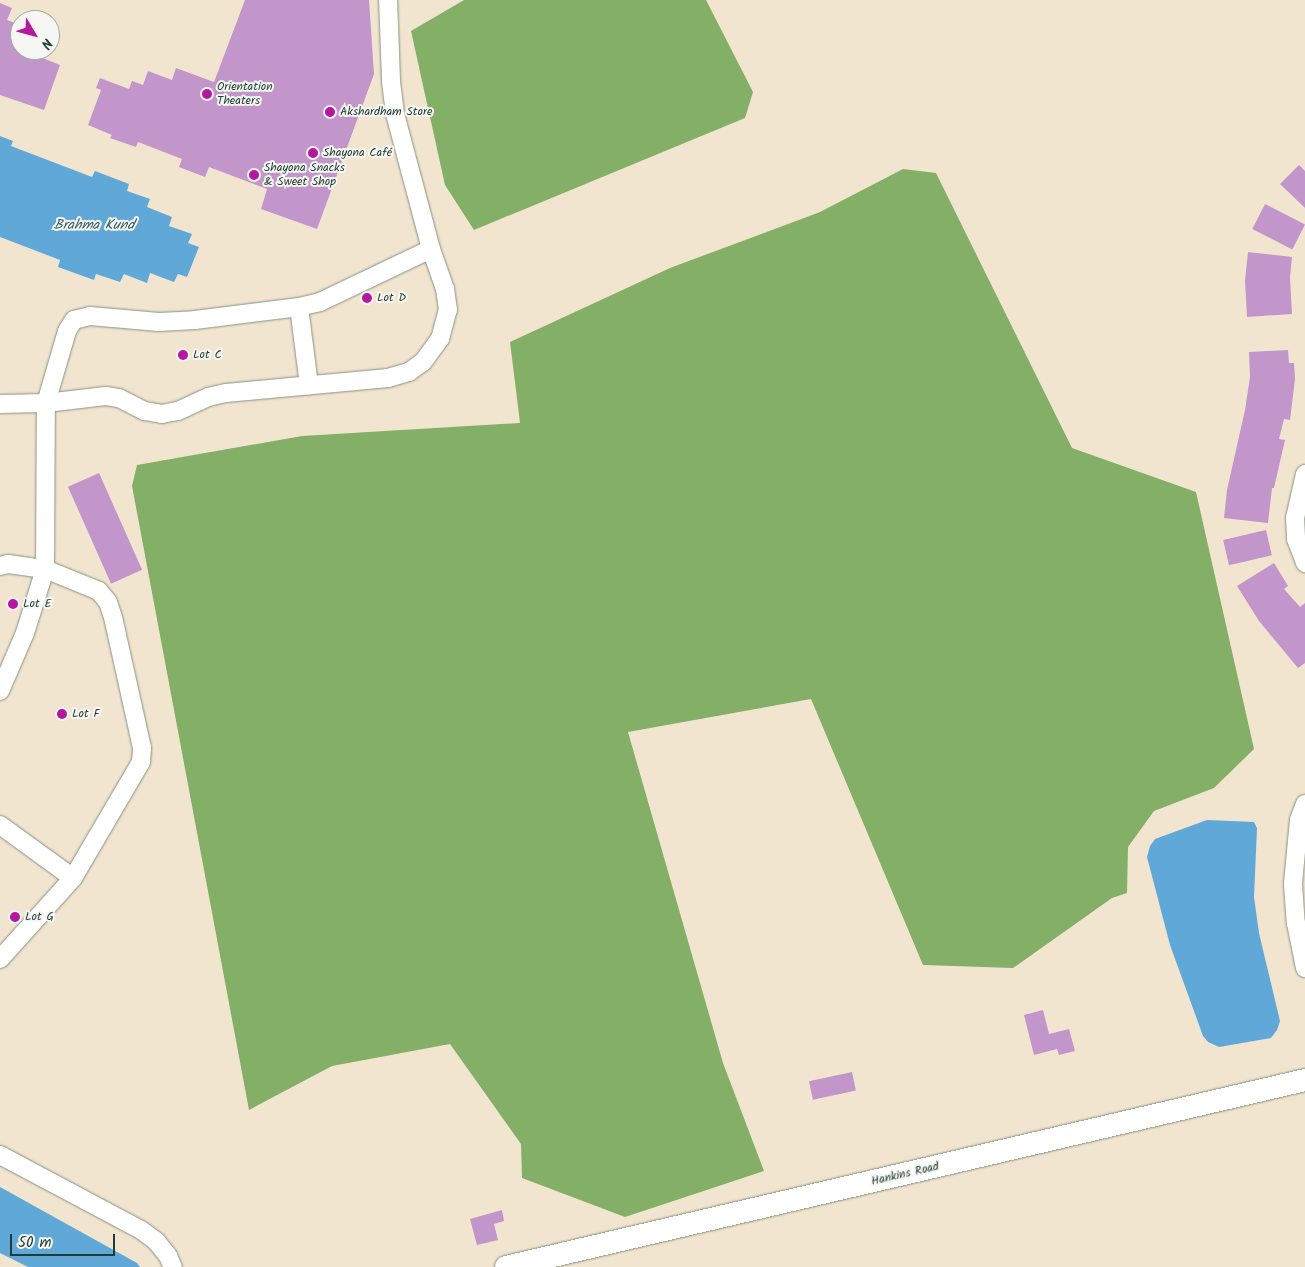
<!DOCTYPE html>
<html>
<head>
<meta charset="utf-8">
<style>
	body { margin:0 }
	#map { position:relative; width:1305px; height:1267px; overflow:hidden; background:#f2e5cf; font-family:Kalam,sans-serif }
	div>[style] { position:absolute }
	.forest>* { inset:0; background:#84af66 }
	.water>* { inset:0; background:#60a8d7 }
	.building>* { inset:0; background:#c295cb; transform-origin:0 0 }
	.roads { filter:drop-shadow(0 0 1px #889182) drop-shadow(0 0 1px #889182) }
	.minor>* { height:18px; margin:-9px; padding:0 9px; transform-origin:9px; border-radius:9px; background:#fff }
	.major>* { height:22px; margin:-11px; padding:0 11px; transform-origin:11px; border-radius:11px; background:#fff }
	.dots>* { width:14px; height:14px; translate:-50% -50%; box-sizing:border-box; border:2px solid #f6f6f2; border-radius:50% }
	span { translate:-50% -50%; white-space:nowrap; text-align:center; line-height:1.15; -webkit-text-stroke:4px #f6f6f2; paint-order:stroke }
	.poi-label { font-size:12px; color:#1f3d34 }
	.left { translate:0 -50%; text-align:left }
	.street-label { font-size:12px; color:#1f3d34 }
	.water-label { font-size:14px; color:#325d65; font-style:italic }
	.north { position:absolute; left:10px; top:10px; width:50px; height:50px; box-sizing:border-box; background:#f6f6f2; border:1px solid #a0aca6; border-radius:50%; rotate:127deg; font-size:14px; font-weight:700; line-height:20px; text-align:center; color:#1f3d34 }
	.north::after { content:''; display:block; margin:auto; width:18px; height:22px; background:#b5179e; clip-path:polygon(50% 0,100% 100%,50% 72%,0 100%) }
	.scale { position:absolute; left:10px; top:1234px; width:105px; height:22px; box-sizing:border-box; border:2px solid #1f3d34; border-top:0; padding-left:6px; font-size:15px; line-height:18px; white-space:nowrap; color:#1f3d34; -webkit-text-stroke:4px #f6f6f2; paint-order:stroke }
</style>
</head>
<body>
<div id="map">
	<div class="forest">
		<i style="clip-path:polygon(464px 0,706px 0,753px 92px,745px 118px,474px 230px,445px 185px,411px 31px)"></i>
		<i style="clip-path:polygon(903px 169px,936px 173px,1072px 448px,1196px 492px,1254px 749px,1214px 788px,1154px 811px,1128px 847px,1127px 893px,1112px 898px,1013px 968px,923px 965px,811px 699px,628px 732px,723px 1063px,764px 1171px,625px 1217px,522px 1178px,521px 1144px,450px 1044px,332px 1066px,249px 1110px,132px 486px,137px 465px,302px 436px,520px 423px,510px 342px,670px 268px,820px 212px)"></i>
	</div>
	<div class="water">
		<i style="clip-path:polygon(0 136px,13px 141px,11px 146px,92px 177px,95px 171px,129px 184px,127px 191px,150px 199px,147px 207px,172px 217px,169px 226px,192px 234px,188px 243px,199px 247px,187px 277px,178px 274px,174px 282px,150px 273px,147px 283px,124px 274px,120px 282px,96px 274px,94px 280px,58px 267px,60px 260px,0 237px)"></i>
		<i style="clip-path:polygon(1207px 820px,1254px 822px,1257px 828px,1254px 897px,1259px 933px,1280px 1021px,1277px 1030px,1271px 1038px,1219px 1047px,1208px 1042px,1203px 1036px,1170px 945px,1147px 857px,1150px 846px,1155px 839px)"></i>
		<i style="clip-path:polygon(0 1187px,137px 1263px,140px 1267px,28px 1267px,0 1253px)"></i>
	</div>
	<div class="building">
		<i style="clip-path:polygon(245px 0,369px 0,374px 74px,317px 229px,261px 209px,267px 189px,209px 167px,205px 177px,179px 167px,182px 159px,138px 142px,136px 147px,110px 138px,112px 135px,88px 125px,101px 90px,96px 88px,100px 78px,129px 89px,132px 81px,143px 85px,148px 71px,172px 80px,176px 68px,214px 82px)"></i>
		<i style="clip-path:polygon(0 3px,12px 8px,7px 20px,20px 25px,20px 50px,35px 50px,33px 54px,60px 65px,44px 110px,0 95px)"></i>
		<i style="clip-path:polygon(1299px 165px,1305px 171px,1305px 208px,1280px 184px)"></i>
		<i style="left:1265px;top:204px;width:45px;height:28px;rotate:27deg"></i>
		<i style="clip-path:polygon(1248px 252px,1292px 257px,1290px 277px,1292px 314px,1247px 317px,1245px 281px)"></i>
		<i style="clip-path:polygon(1288px 350px,1289px 363px,1294px 363px,1295px 379px,1290px 420px,1284px 419px,1279px 439px,1285px 440px,1274px 488px,1272px 488px,1268px 523px,1224px 518px,1227px 490px,1245px 410px,1250px 377px,1249px 352px)"></i>
		<i style="left:99px;top:473px;width:106px;height:34px;rotate:66deg"></i>
		<i style="left:1266px;top:530px;width:26px;height:44px;rotate:77deg"></i>
		<i style="clip-path:polygon(1274px 563px,1288px 586px,1284px 589px,1300px 607px,1305px 603px,1305px 663px,1298px 668px,1259px 621px,1237px 586px)"></i>
		<i style="clip-path:polygon(1043px 1010px,1049px 1034px,1069px 1029px,1075px 1051px,1059px 1055px,1057px 1049px,1034px 1055px,1024px 1015px)"></i>
		<i style="left:852px;top:1072px;width:19px;height:44px;rotate:78deg"></i>
		<i style="clip-path:polygon(502px 1210px,504px 1221px,494px 1224px,498px 1240px,477px 1245px,470px 1219px)"></i>
	</div>
	<div class="roads">
		<div class="minor">
			<i style="left:299px;top:307px;width:79px;rotate:82.7deg"></i>
			<i style="left:0;top:404px;width:46px;rotate:-1.2deg"></i>
			<i style="left:46px;top:403px;width:60px;rotate:-6.7deg"></i>
			<i style="left:106px;top:396px;width:13px;rotate:9deg"></i>
			<i style="left:119px;top:398px;width:29px;rotate:27deg"></i>
			<i style="left:145px;top:411px;width:17px;rotate:10deg"></i>
			<i style="left:162px;top:414px;width:16px;rotate:-11deg"></i>
			<i style="left:178px;top:411px;width:33px;rotate:-25deg"></i>
			<i style="left:208px;top:397px;width:18px;rotate:-13deg"></i>
			<i style="left:226px;top:393px;width:163px;rotate:-5.3deg"></i>
			<i style="left:388px;top:378px;width:22px;rotate:-16deg"></i>
			<i style="left:409px;top:372px;width:17px;rotate:-36deg"></i>
			<i style="left:423px;top:362px;width:29px;rotate:-54deg"></i>
			<i style="left:440px;top:339px;width:30px;rotate:-75deg"></i>
			<i style="left:448px;top:310px;width:21px;rotate:-98deg"></i>
			<i style="left:445px;top:289px;width:42px;rotate:-109.3deg"></i>
			<i style="left:431px;top:249px;width:140px;rotate:-104.9deg"></i>
			<i style="left:395px;top:114px;width:34px;rotate:-97deg"></i>
			<i style="left:391px;top:80px;width:80px;rotate:-92.1deg"></i>
			<i style="left:1305px;top:474px;width:45px;rotate:102.8deg"></i>
			<i style="left:1295px;top:518px;width:21px;rotate:87deg"></i>
			<i style="left:1296px;top:539px;width:26px;rotate:69deg"></i>
			<i style="left:0;top:566px;width:8px;rotate:-14deg"></i>
			<i style="left:8px;top:564px;width:37px;rotate:8deg"></i>
			<i style="left:45px;top:569px;width:58px;rotate:22.2deg"></i>
			<i style="left:99px;top:591px;width:14px;rotate:51deg"></i>
			<i style="left:108px;top:602px;width:16px;rotate:72deg"></i>
			<i style="left:113px;top:617px;width:134px;rotate:77.5deg"></i>
			<i style="left:142px;top:748px;width:14px;rotate:94deg"></i>
			<i style="left:141px;top:762px;width:134px;rotate:120.4deg"></i>
			<i style="left:73px;top:878px;width:109px;rotate:132deg"></i>
			<i style="left:0;top:691px;width:63px;rotate:-66.7deg"></i>
			<i style="left:25px;top:633px;width:67px;rotate:-72.6deg"></i>
			<i style="left:45px;top:569px;width:166px;rotate:-89.7deg"></i>
			<i style="left:46px;top:403px;width:75px;rotate:-73.7deg"></i>
			<i style="left:67px;top:331px;width:13px;rotate:-58deg"></i>
			<i style="left:74px;top:320px;width:16px;rotate:-14deg"></i>
			<i style="left:90px;top:316px;width:69px;rotate:5deg"></i>
			<i style="left:159px;top:322px;width:36px;rotate:-3deg"></i>
			<i style="left:195px;top:320px;width:105px;rotate:-7.1deg"></i>
			<i style="left:299px;top:307px;width:22px;rotate:-13deg"></i>
			<i style="left:320px;top:302px;width:123px;rotate:-25.5deg"></i>
			<i style="left:1305px;top:804px;width:17px;rotate:111deg"></i>
			<i style="left:1299px;top:820px;width:64px;rotate:95.4deg"></i>
			<i style="left:1293px;top:884px;width:39px;rotate:86deg"></i>
			<i style="left:1296px;top:923px;width:46px;rotate:78.7deg"></i>
			<i style="left:0;top:825px;width:90px;rotate:36deg"></i>
			<i style="left:0;top:1155px;width:160px;rotate:28deg"></i>
			<i style="left:141px;top:1230px;width:19px;rotate:36deg"></i>
			<i style="left:156px;top:1241px;width:19px;rotate:51deg"></i>
			<i style="left:168px;top:1256px;width:12px;rotate:66deg"></i>
		</div>
		<div class="major">
			<i style="left:506px;top:1267px;width:821px;rotate:-13.17deg"></i>
		</div>
	</div>
	<div class="dots">
		<i style="left:207px;top:94px;background:#b5179e"></i>
		<i style="left:330px;top:112px;background:#b5179e"></i>
		<i style="left:313px;top:153px;background:#b5179e"></i>
		<i style="left:254px;top:175px;background:#b5179e"></i>
		<i style="left:367px;top:298px;background:#b5179e"></i>
		<i style="left:183px;top:355px;background:#b5179e"></i>
		<i style="left:13px;top:604px;background:#b5179e"></i>
		<i style="left:62px;top:714px;background:#b5179e"></i>
		<i style="left:15px;top:917px;background:#b5179e"></i>
	</div>
	<div class="poi-label">
		<span class="left" style="left:217px;top:94px">Orientation<br>Theaters</span>
		<span class="left" style="left:340px;top:112px">Akshardham Store</span>
		<span class="left" style="left:323px;top:153px">Shayona Café</span>
		<span class="left" style="left:264px;top:175px">Shayona Snacks<br>&amp; Sweet Shop</span>
		<span class="left" style="left:377px;top:298px">Lot D</span>
		<span class="left" style="left:193px;top:355px">Lot C</span>
		<span class="left" style="left:23px;top:604px">Lot E</span>
		<span class="left" style="left:72px;top:714px">Lot F</span>
		<span class="left" style="left:25px;top:917px">Lot G</span>
	</div>
	<div class="street-label">
		<span style="left:905px;top:1174px;rotate:-13deg">Hankins Road</span>
	</div>
	<div class="water-label">
		<span style="left:94px;top:225px">Brahma Kund</span>
	</div>
	<div class="north">N</div>
	<div class="scale">50 m</div>
</div>
</body>
</html>
